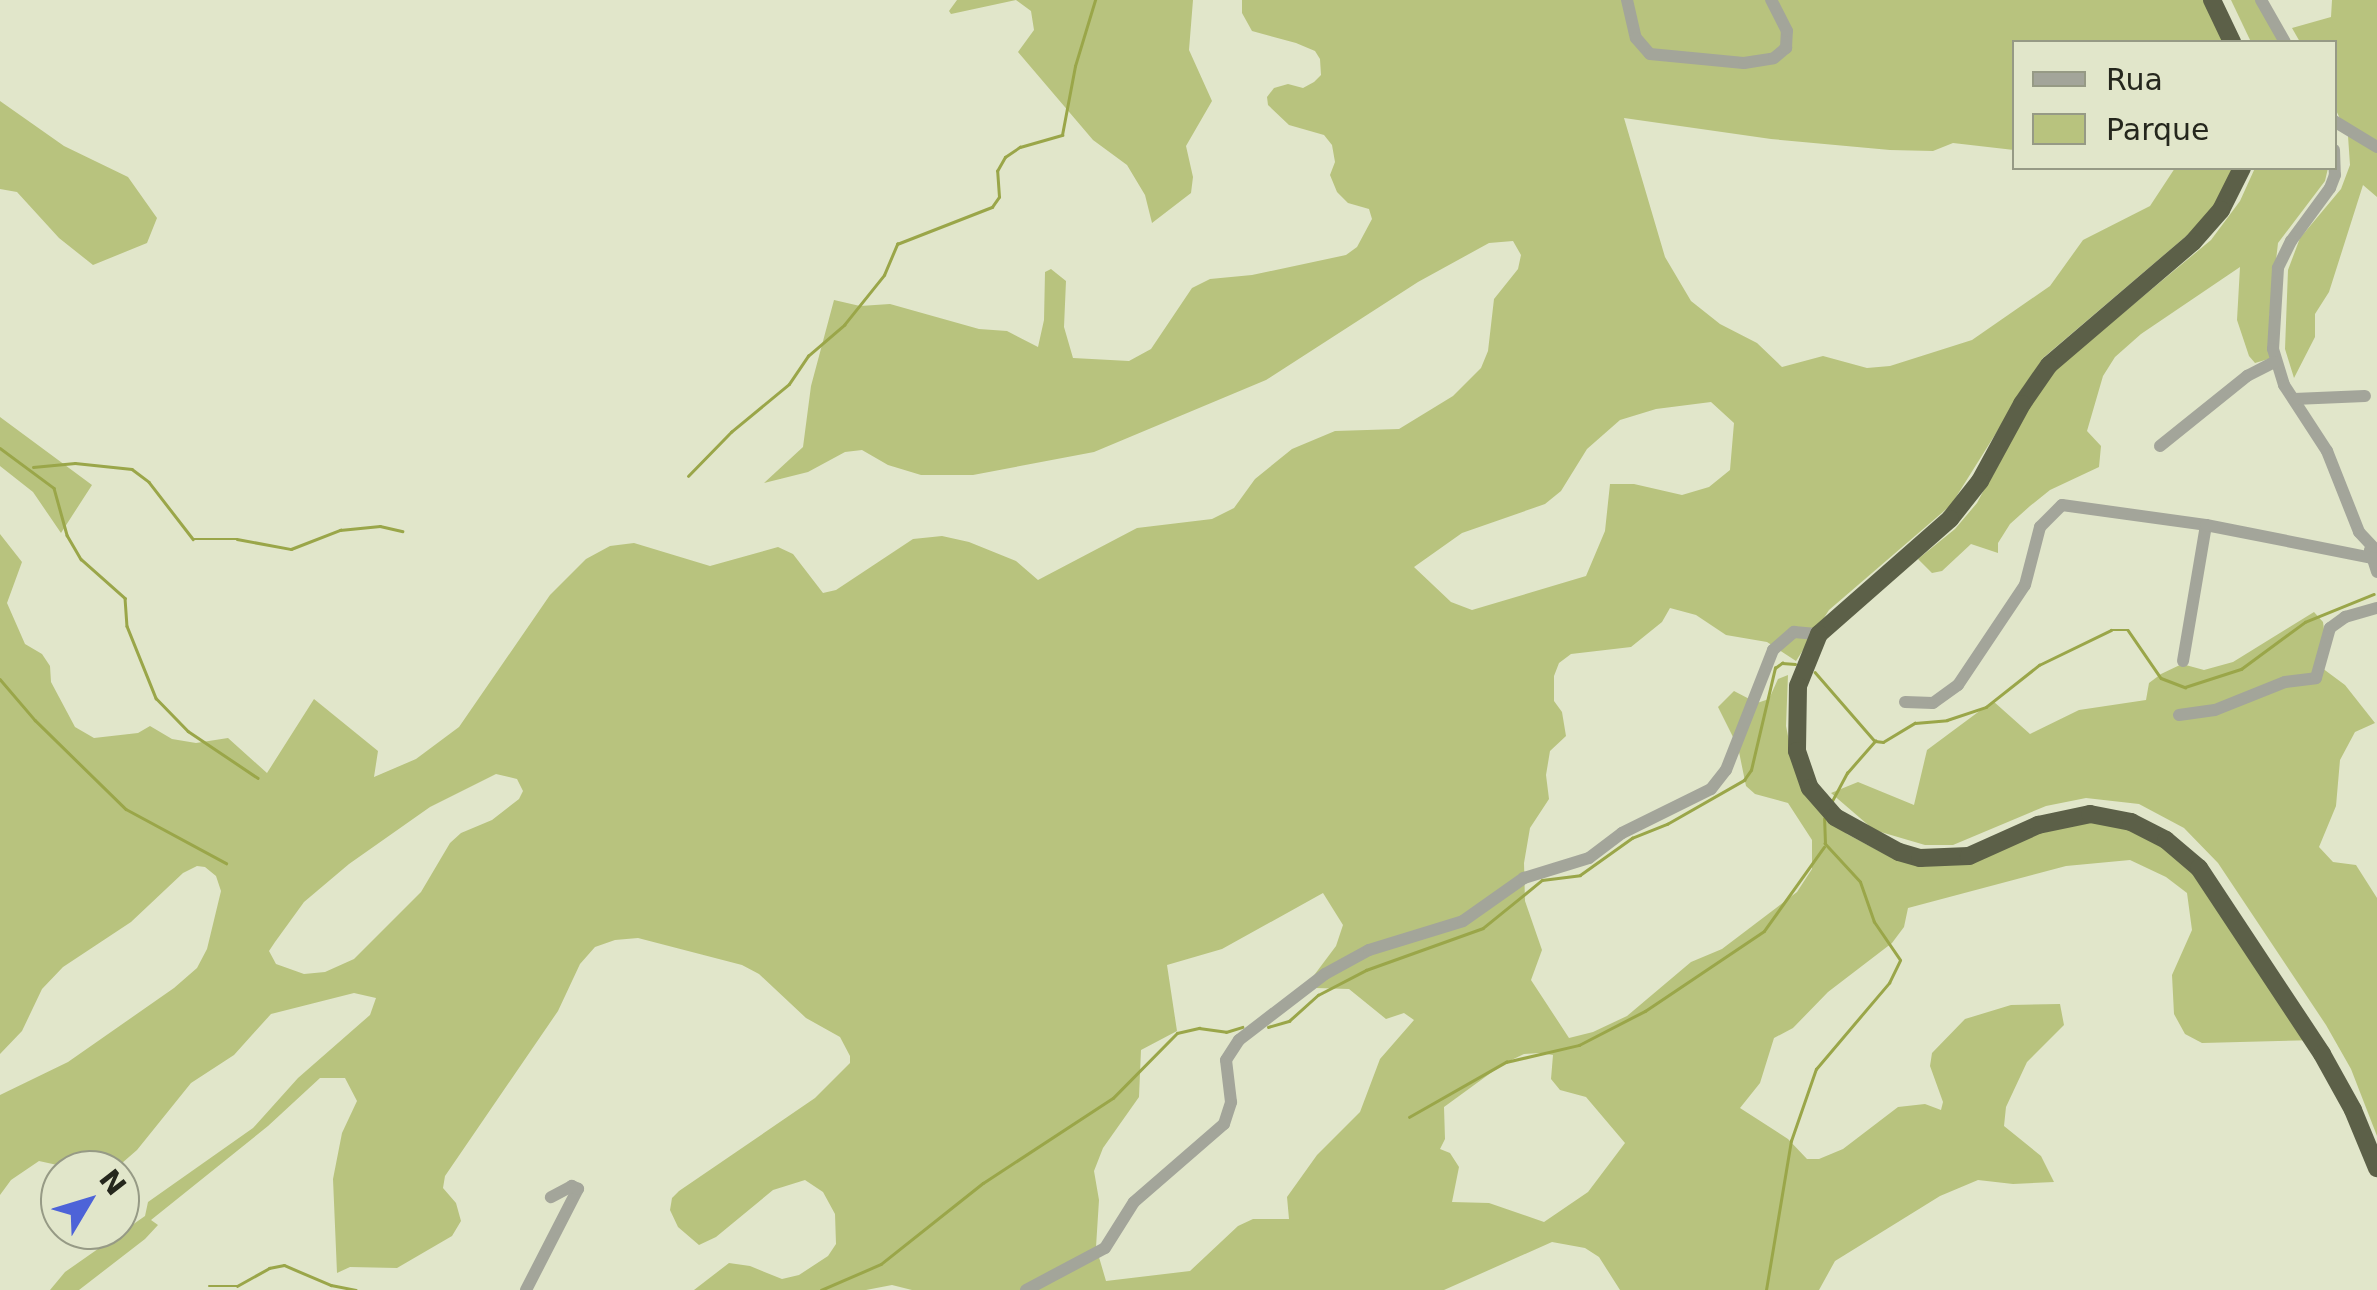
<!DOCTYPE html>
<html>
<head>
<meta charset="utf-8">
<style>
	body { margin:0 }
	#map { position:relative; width:2377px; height:1290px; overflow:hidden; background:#e1e6ca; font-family:"DejaVu Sans",sans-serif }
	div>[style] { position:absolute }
	.green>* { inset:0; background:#b8c37e }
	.stream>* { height:2.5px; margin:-1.25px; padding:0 1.25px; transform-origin:1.25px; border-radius:1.25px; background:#9aa649 }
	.minor>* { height:12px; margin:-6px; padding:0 6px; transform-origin:6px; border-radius:6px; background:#a3a59a }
	.highway>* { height:18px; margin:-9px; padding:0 9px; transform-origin:9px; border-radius:9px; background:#5c6048 }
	span { translate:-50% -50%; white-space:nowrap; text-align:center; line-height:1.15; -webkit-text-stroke:9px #e1e6ca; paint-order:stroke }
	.legend { position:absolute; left:2012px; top:40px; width:325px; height:130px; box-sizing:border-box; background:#e1e6ca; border:2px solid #969a85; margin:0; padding:12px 18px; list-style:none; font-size:30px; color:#25271d }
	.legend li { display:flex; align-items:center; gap:20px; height:50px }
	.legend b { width:50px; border:2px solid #969a85 }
	.north { position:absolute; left:40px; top:1150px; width:100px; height:100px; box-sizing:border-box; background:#e1e6ca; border:2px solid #969a85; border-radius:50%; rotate:52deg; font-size:28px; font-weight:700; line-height:40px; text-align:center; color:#25271d }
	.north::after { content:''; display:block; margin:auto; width:35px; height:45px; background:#4d63d8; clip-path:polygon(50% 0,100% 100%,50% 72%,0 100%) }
</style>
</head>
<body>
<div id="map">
	<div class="green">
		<i style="clip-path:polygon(957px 0,1193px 0,1189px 50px,1212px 101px,1186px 146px,1193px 177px,1191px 193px,1152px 223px,1145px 195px,1127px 165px,1093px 140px,1018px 52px,1034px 30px,1031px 11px,1016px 0,951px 14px,949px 11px)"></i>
		<i style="clip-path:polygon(evenodd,1242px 0,2209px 0,2230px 42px,2014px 42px,2014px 150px,1953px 143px,1933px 151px,1890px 150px,1771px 139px,1624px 118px,1665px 257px,1691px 301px,1720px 324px,1757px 343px,1782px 367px,1823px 356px,1867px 368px,1890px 366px,1972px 340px,2050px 286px,2083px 240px,2150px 206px,2175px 168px,2234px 168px,2218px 200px,2198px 226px,2043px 358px,1951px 505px,1829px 610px,1796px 661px,1767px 642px,1726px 635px,1696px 615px,1670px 608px,1662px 622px,1631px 647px,1571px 654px,1559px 663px,1554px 676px,1554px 701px,1562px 712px,1566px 736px,1550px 751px,1546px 775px,1549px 799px,1530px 828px,1524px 863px,1525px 901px,1542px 950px,1531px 980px,1569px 1038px,1593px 1032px,1627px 1016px,1691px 962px,1722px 949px,1797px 892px,1812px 869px,1812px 840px,1788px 803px,1755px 794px,1746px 786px,1738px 747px,1718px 707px,1734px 691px,1757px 703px,1769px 699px,1778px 679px,1788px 675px,1786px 726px,1791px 751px,1847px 834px,1881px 852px,1929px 861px,2067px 817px,2170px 838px,2318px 1040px,2202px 1043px,2185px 1034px,2174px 1014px,2172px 975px,2192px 930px,2187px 893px,2166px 877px,2130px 860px,2066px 866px,1908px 908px,1904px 927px,1892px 943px,1828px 992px,1793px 1028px,1774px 1038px,1760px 1083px,1740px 1108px,1788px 1139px,1807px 1159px,1819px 1159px,1843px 1149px,1898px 1107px,1925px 1104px,1941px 1110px,1943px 1102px,1930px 1066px,1932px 1053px,1965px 1019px,2011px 1005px,2060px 1004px,2064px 1025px,2027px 1062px,2006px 1107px,2004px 1126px,2041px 1156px,2054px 1182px,2013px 1184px,1978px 1180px,1940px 1196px,1835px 1261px,1819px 1290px,1620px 1290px,1599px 1257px,1585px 1248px,1552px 1242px,1444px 1290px,912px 1290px,892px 1285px,866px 1290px,694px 1290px,729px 1263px,750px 1266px,782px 1279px,799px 1275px,828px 1256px,836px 1244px,835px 1214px,823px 1192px,805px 1180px,773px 1190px,716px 1237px,699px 1245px,678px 1227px,670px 1210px,672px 1198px,679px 1191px,815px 1098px,850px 1063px,850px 1056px,840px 1037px,806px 1018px,759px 974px,742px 965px,638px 938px,615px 940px,595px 947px,580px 964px,558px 1011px,445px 1176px,443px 1188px,456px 1203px,461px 1221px,452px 1236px,397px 1268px,350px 1267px,337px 1273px,333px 1179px,342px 1133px,357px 1101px,345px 1078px,320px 1078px,268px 1126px,151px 1220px,158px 1225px,145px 1239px,79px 1290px,50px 1290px,65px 1272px,145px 1216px,148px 1202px,253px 1128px,298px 1078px,370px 1015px,376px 998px,354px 993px,271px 1014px,234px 1055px,191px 1083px,137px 1150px,114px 1170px,80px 1170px,39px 1161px,11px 1180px,0 1195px,0 1095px,68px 1062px,174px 988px,197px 968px,207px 949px,221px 891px,216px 876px,205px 867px,197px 866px,183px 873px,131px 922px,63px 967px,42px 989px,22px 1031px,0 1054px,0 534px,22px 562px,7px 603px,25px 644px,42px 654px,50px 666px,51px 682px,75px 727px,94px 738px,138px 733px,150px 726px,172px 739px,196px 743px,228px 738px,267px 773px,314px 699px,378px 751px,374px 777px,416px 759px,459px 727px,550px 595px,586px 559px,610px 546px,634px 543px,710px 566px,778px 547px,793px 554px,823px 593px,836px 590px,913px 539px,942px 536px,969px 542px,1016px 561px,1038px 580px,1137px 528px,1212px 519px,1234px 508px,1255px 479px,1292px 449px,1335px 431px,1399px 429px,1453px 396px,1481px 368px,1488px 351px,1494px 299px,1518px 269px,1521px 255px,1513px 241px,1489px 243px,1418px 282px,1266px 380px,1094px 452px,973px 475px,921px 475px,888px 465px,862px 450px,845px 452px,808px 472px,764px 483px,803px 447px,811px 386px,834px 300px,860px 306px,890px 304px,979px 329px,1007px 331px,1038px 347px,1044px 320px,1045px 272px,1051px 269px,1066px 281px,1064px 327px,1073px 358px,1129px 361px,1151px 349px,1192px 288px,1210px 279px,1252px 275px,1346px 255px,1357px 247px,1372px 219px,1369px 209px,1348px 203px,1337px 192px,1330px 175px,1335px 162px,1332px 145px,1324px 135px,1289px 125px,1268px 105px,1267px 97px,1274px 88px,1288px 84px,1303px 88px,1314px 82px,1321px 75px,1320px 59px,1315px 51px,1296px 43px,1252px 31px,1242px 13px,1242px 0,1711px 402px,1734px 423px,1730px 470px,1709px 487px,1682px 495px,1634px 484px,1610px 484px,1605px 531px,1586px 576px,1472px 610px,1451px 602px,1414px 567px,1462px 533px,1545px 504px,1561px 491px,1587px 449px,1620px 420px,1656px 409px,1711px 402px,1242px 0,496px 774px,517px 779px,523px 791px,519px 799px,492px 820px,461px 833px,450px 843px,421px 892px,354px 959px,325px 972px,304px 974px,276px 964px,269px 951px,275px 942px,304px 902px,349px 864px,430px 807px,496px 774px,1242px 0,1323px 893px,1343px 925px,1336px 946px,1312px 978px,1316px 988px,1349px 989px,1386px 1019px,1404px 1013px,1414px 1020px,1380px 1059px,1360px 1112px,1317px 1155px,1287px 1197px,1289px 1219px,1253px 1219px,1238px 1226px,1190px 1271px,1106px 1281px,1096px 1247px,1099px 1200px,1094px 1171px,1103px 1148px,1139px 1097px,1141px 1050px,1177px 1031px,1167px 965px,1222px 949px,1323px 893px,1242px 0,1540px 1053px,1553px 1055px,1551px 1079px,1560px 1090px,1586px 1097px,1625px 1143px,1588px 1192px,1544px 1222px,1489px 1203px,1452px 1202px,1459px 1167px,1450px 1153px,1440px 1149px,1445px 1139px,1444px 1107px,1503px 1064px,1524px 1054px,1540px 1053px)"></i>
		<i style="clip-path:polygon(2231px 0,2259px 0,2284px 42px,2251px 42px)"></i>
		<i style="clip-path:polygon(2332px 0,2377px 0,2377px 197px,2363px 185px,2329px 292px,2315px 314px,2315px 337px,2294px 378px,2285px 349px,2288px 270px,2300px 238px,2341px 189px,2350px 165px,2348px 136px,2335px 108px,2334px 42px,2300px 42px,2292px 28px,2331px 17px)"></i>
		<i style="clip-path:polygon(0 101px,64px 146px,128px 177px,157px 218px,147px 243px,93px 265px,59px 238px,17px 192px,0 189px)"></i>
		<i style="clip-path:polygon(2255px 168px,2328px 168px,2325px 181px,2278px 243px,2269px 321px,2272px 358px,2255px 363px,2249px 356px,2237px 320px,2240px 267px,2141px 334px,2115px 357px,2103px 376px,2087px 431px,2101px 446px,2099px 467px,2050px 490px,2030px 506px,2010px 524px,1998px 543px,1998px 553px,1971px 544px,1942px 571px,1932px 573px,1918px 559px,1955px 529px,1977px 503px,2033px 397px,2053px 371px,2211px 240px,2240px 201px)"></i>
		<i style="clip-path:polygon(0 417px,92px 485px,61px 533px,33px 492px,0 466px)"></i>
		<i style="clip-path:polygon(2314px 612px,2323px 622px,2325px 637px,2318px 665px,2345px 685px,2375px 723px,2355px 732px,2340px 760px,2336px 806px,2319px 847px,2333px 862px,2356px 865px,2377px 898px,2377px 1136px,2351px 1069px,2326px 1025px,2218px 863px,2184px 828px,2139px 804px,2086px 798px,2046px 806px,1953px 845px,1925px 845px,1874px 830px,1831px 793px,1858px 782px,1914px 805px,1927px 750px,1993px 701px,2030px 734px,2079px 710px,2146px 700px,2149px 683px,2161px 674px,2182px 664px,2204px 670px,2233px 662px)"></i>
	</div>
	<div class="stream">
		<i style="left:0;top:448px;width:67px;rotate:36.5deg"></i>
		<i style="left:54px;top:488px;width:49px;rotate:74.5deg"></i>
		<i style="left:67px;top:535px;width:28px;rotate:60deg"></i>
		<i style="left:81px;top:559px;width:59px;rotate:41.6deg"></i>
		<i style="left:125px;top:598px;width:28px;rotate:86deg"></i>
		<i style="left:127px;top:626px;width:78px;rotate:68.1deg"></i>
		<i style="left:156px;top:698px;width:46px;rotate:45.9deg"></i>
		<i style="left:188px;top:731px;width:84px;rotate:33.9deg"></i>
		<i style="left:33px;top:467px;width:42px;rotate:-5.4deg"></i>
		<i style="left:75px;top:463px;width:57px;rotate:6deg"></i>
		<i style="left:132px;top:469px;width:21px;rotate:37deg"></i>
		<i style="left:149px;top:482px;width:72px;rotate:52.3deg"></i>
		<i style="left:193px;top:539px;width:44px"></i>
		<i style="left:237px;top:539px;width:55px;rotate:10.5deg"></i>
		<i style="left:291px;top:549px;width:53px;rotate:-21.2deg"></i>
		<i style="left:340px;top:530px;width:40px;rotate:-5.7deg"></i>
		<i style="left:380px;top:526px;width:23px;rotate:13deg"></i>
		<i style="left:688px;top:476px;width:62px;rotate:-45.7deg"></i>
		<i style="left:731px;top:432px;width:75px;rotate:-39.6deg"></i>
		<i style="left:789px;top:384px;width:34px;rotate:-56deg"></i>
		<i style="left:808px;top:356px;width:48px;rotate:-40.7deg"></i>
		<i style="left:844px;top:325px;width:64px;rotate:-51.3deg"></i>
		<i style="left:884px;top:275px;width:34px;rotate:-67deg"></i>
		<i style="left:897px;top:244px;width:102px;rotate:-21.3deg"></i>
		<i style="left:992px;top:207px;width:12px;rotate:-55deg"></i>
		<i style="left:999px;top:197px;width:26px;rotate:-94deg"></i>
		<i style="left:997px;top:171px;width:16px;rotate:-60deg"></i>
		<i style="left:1005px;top:157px;width:18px;rotate:-34deg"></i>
		<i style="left:1020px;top:147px;width:44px;rotate:-15.9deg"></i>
		<i style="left:1062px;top:135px;width:70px;rotate:-79.3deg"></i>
		<i style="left:1075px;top:66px;width:69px;rotate:-73.1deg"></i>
		<i style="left:1815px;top:672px;width:90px;rotate:49.1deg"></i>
		<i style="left:0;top:679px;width:54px;rotate:49.5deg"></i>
		<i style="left:35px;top:720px;width:127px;rotate:44.4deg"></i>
		<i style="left:126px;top:809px;width:114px;rotate:28.4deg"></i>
		<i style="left:1832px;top:801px;width:32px;rotate:-62deg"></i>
		<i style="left:1847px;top:773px;width:43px;rotate:-48.8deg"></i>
		<i style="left:1875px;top:741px;width:8px;rotate:7deg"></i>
		<i style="left:1883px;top:742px;width:37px;rotate:-31deg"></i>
		<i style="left:1915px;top:723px;width:32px;rotate:-5deg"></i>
		<i style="left:1947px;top:720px;width:41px;rotate:-18.4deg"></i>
		<i style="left:1986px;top:707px;width:68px;rotate:-38.4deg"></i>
		<i style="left:2039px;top:665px;width:80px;rotate:-25.9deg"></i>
		<i style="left:2111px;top:630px;width:17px"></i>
		<i style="left:2128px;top:630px;width:58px;rotate:55.5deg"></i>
		<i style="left:2161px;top:678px;width:26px;rotate:21deg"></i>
		<i style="left:2185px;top:687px;width:59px;rotate:-17.8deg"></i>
		<i style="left:2241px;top:669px;width:79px;rotate:-36.3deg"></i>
		<i style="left:2305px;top:622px;width:74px;rotate:-22.1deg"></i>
		<i style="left:1268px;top:1027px;width:22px;rotate:-16deg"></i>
		<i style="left:1289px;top:1021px;width:39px;rotate:-42deg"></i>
		<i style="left:1318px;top:995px;width:54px;rotate:-27.5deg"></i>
		<i style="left:1366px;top:970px;width:124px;rotate:-19.7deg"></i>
		<i style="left:1483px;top:928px;width:76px;rotate:-39.1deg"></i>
		<i style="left:1542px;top:880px;width:38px;rotate:-7deg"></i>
		<i style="left:1580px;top:875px;width:64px;rotate:-35.4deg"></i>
		<i style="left:1632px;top:838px;width:38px;rotate:-22deg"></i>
		<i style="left:1667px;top:824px;width:89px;rotate:-29.7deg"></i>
		<i style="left:1744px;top:780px;width:12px;rotate:-55deg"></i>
		<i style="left:1751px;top:770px;width:105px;rotate:-76.8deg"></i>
		<i style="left:1775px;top:668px;width:9px;rotate:-36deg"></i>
		<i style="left:1782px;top:663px;width:13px;rotate:4deg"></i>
		<i style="left:1409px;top:1117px;width:112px;rotate:-29.6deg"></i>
		<i style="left:1506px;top:1062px;width:75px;rotate:-13.1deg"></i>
		<i style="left:1579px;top:1045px;width:74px;rotate:-27.3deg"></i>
		<i style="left:1645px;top:1011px;width:143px;rotate:-33.9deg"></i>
		<i style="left:1764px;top:931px;width:103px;rotate:-54.5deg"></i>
		<i style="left:209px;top:1286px;width:28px"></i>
		<i style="left:237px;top:1286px;width:37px;rotate:-29deg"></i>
		<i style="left:269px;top:1268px;width:15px;rotate:-11deg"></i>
		<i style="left:284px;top:1265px;width:51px;rotate:23.1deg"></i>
		<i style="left:331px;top:1285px;width:25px;rotate:11deg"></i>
		<i style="left:821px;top:1290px;width:65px;rotate:-23.4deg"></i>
		<i style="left:881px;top:1264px;width:130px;rotate:-38.5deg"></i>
		<i style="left:983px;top:1183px;width:155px;rotate:-33.2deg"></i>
		<i style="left:1113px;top:1098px;width:91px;rotate:-45.4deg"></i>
		<i style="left:1177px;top:1033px;width:23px;rotate:-13deg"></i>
		<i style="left:1199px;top:1028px;width:27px;rotate:8deg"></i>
		<i style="left:1226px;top:1032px;width:17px;rotate:-17deg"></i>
		<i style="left:1766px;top:1290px;width:151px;rotate:-80.5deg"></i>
		<i style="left:1791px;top:1141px;width:76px;rotate:-70.9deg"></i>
		<i style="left:1816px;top:1069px;width:113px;rotate:-49.7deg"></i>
		<i style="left:1889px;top:983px;width:25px;rotate:-64deg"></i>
		<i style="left:1900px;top:960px;width:46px;rotate:-124.4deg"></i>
		<i style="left:1874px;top:922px;width:42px;rotate:-109.3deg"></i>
		<i style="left:1860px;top:882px;width:52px;rotate:-132.6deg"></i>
		<i style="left:1825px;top:844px;width:25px;rotate:-92deg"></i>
	</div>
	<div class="minor">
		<i style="left:1627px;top:0;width:39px;rotate:77deg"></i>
		<i style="left:1636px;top:38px;width:21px;rotate:49deg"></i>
		<i style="left:1650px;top:54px;width:94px;rotate:5.5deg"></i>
		<i style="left:1744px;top:63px;width:30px;rotate:-9deg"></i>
		<i style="left:1774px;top:58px;width:16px;rotate:-40deg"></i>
		<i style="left:1786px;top:48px;width:17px;rotate:-87deg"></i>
		<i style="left:1787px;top:31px;width:35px;rotate:-117deg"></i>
		<i style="left:2261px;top:0;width:48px;rotate:60.3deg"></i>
		<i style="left:2334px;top:121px;width:50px;rotate:31.2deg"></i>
		<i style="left:2334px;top:150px;width:25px;rotate:88deg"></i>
		<i style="left:2335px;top:175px;width:14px;rotate:111deg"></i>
		<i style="left:2330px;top:188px;width:66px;rotate:126.3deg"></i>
		<i style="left:2291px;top:241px;width:30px;rotate:116deg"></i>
		<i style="left:2278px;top:268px;width:81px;rotate:93.5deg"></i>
		<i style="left:2273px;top:349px;width:38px;rotate:73deg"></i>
		<i style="left:2284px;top:385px;width:79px;rotate:56.9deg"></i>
		<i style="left:2327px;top:451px;width:87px;rotate:68.4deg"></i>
		<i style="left:2359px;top:532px;width:26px;rotate:47deg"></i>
		<i style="left:2294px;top:399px;width:71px;rotate:-2.4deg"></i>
		<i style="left:2160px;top:446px;width:112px;rotate:-38.8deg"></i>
		<i style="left:2247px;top:376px;width:31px;rotate:-27deg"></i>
		<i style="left:2370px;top:550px;width:23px;rotate:72deg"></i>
		<i style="left:2183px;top:661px;width:138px;rotate:-80.4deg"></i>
		<i style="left:1905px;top:702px;width:28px;rotate:2deg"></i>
		<i style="left:1933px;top:703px;width:31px;rotate:-36deg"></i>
		<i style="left:1958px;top:685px;width:120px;rotate:-56.2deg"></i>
		<i style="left:2025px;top:585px;width:60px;rotate:-75.5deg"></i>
		<i style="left:2040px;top:527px;width:31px;rotate:-45deg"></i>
		<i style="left:2062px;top:505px;width:145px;rotate:7.9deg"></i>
		<i style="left:2206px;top:525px;width:170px;rotate:11.2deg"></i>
		<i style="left:2179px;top:715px;width:36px;rotate:-8deg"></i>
		<i style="left:2215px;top:710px;width:75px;rotate:-21.8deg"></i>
		<i style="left:2285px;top:682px;width:31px;rotate:-7deg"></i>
		<i style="left:2316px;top:678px;width:52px;rotate:-74.4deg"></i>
		<i style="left:2330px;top:628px;width:19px;rotate:-36deg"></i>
		<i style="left:2345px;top:617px;width:33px;rotate:-16deg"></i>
		<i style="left:526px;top:1290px;width:114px;rotate:-62.8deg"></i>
		<i style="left:578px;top:1189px;width:7px;rotate:-153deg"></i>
		<i style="left:572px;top:1186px;width:24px;rotate:152deg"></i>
		<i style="left:1026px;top:1290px;width:89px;rotate:-28deg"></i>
		<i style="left:1105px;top:1248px;width:54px;rotate:-57.8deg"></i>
		<i style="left:1134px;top:1202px;width:119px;rotate:-40.9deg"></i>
		<i style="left:1224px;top:1124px;width:23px;rotate:-72deg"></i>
		<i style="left:1231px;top:1102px;width:42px;rotate:-96.8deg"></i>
		<i style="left:1226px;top:1060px;width:24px;rotate:-57deg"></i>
		<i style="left:1239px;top:1040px;width:108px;rotate:-37.5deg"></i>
		<i style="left:1325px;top:974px;width:50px;rotate:-28.6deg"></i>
		<i style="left:1369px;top:950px;width:98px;rotate:-17.1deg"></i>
		<i style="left:1463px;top:921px;width:75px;rotate:-35.2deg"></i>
		<i style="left:1524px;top:878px;width:68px;rotate:-17.1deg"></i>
		<i style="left:1589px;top:858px;width:41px;rotate:-37.1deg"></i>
		<i style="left:1622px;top:833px;width:99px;rotate:-26.3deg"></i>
		<i style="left:1711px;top:789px;width:24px;rotate:-52deg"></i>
		<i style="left:1726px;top:770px;width:129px;rotate:-68.6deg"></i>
		<i style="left:1773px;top:650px;width:28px;rotate:-41deg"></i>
		<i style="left:1794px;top:632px;width:25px;rotate:5deg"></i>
	</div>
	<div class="highway">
		<i style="left:2212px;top:0;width:47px;rotate:64.5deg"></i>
		<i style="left:2242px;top:168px;width:47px;rotate:116.6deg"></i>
		<i style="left:2221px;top:210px;width:43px;rotate:131.2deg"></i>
		<i style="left:2193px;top:242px;width:189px;rotate:139.5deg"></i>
		<i style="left:2049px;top:365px;width:47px;rotate:124.7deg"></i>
		<i style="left:2022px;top:404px;width:88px;rotate:118.6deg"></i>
		<i style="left:1980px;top:481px;width:48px;rotate:128.3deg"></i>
		<i style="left:1950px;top:519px;width:174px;rotate:138.7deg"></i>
		<i style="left:1819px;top:634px;width:56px;rotate:112deg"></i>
		<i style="left:1798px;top:686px;width:65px;rotate:90.9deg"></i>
		<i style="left:1797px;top:751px;width:39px;rotate:71deg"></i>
		<i style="left:1810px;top:788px;width:38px;rotate:49deg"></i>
		<i style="left:1835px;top:817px;width:73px;rotate:28.7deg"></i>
		<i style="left:1899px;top:852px;width:22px;rotate:16deg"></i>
		<i style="left:1920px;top:858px;width:49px;rotate:-2.3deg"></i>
		<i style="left:1969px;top:856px;width:76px;rotate:-24.2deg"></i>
		<i style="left:2038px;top:825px;width:53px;rotate:-11.9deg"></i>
		<i style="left:2090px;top:814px;width:42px;rotate:11deg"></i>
		<i style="left:2131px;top:822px;width:39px;rotate:27deg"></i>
		<i style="left:2166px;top:840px;width:43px;rotate:40.3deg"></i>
		<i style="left:2199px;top:868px;width:223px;rotate:56.5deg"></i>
		<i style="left:2322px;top:1054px;width:64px;rotate:61deg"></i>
		<i style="left:2353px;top:1110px;width:63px;rotate:67.5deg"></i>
	</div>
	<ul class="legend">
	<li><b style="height:12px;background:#a3a59a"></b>Rua</li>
	<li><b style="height:28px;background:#b8c37e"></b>Parque</li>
	</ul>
	<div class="north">N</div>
</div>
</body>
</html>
